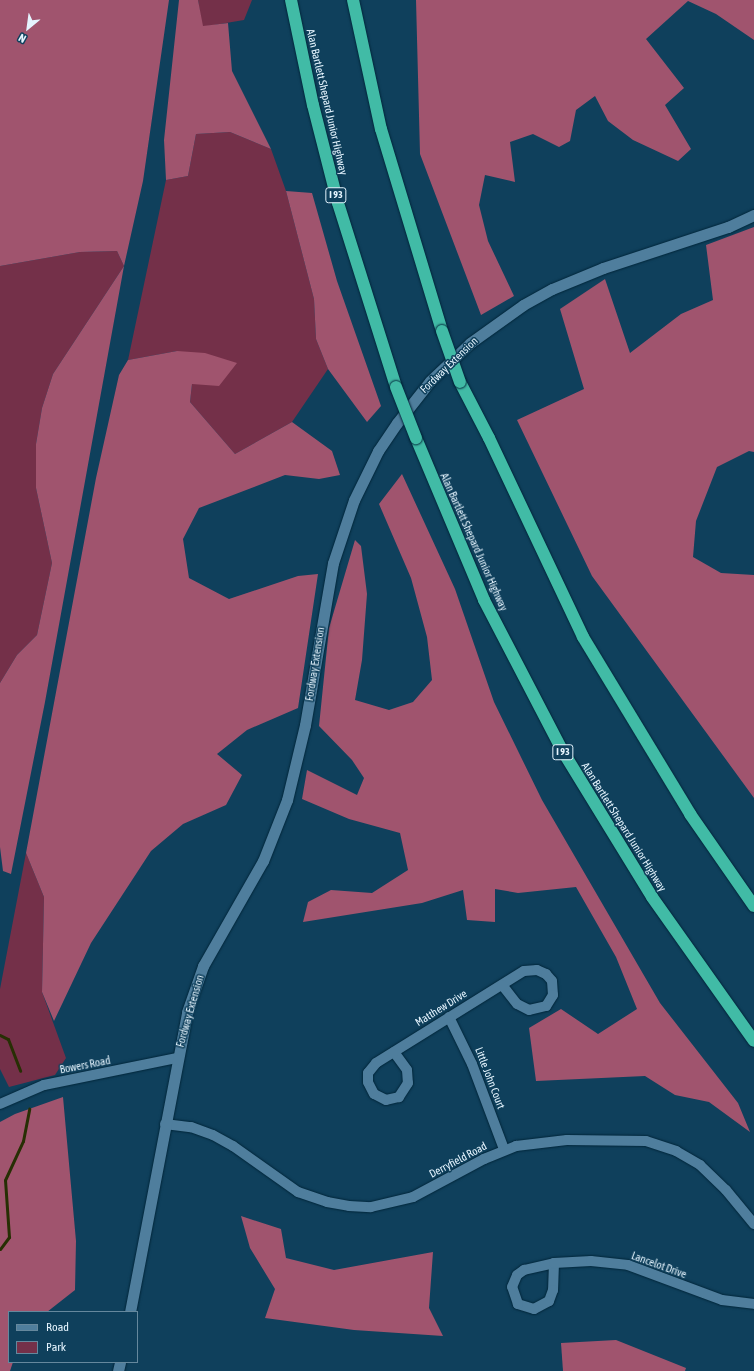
<!DOCTYPE html>
<html>
<head>
<meta charset="utf-8">
<style>
	body { margin:0 }
	#map { position:relative; width:754px; height:1371px; overflow:hidden; background:#0f405c; font-family:"Asap Condensed",sans-serif }
	div>[style] { position:absolute }
	.green>* { inset:0; background:#743049 }
	.forest>* { inset:0; background:#a0546e }
	.stream>* { height:3px; margin:-1.5px; padding:0 1.5px; transform-origin:1.5px; border-radius:1.5px; background:#272f04 }
	.roads { filter:drop-shadow(0 0 1px #01263a) drop-shadow(0 0 1px #01263a) }
	.minor>* { height:10px; margin:-5px; padding:0 5px; transform-origin:5px; border-radius:5px; background:#4f7e9d }
	.tertiary>* { height:11px; margin:-5.5px; padding:0 5.5px; transform-origin:5.5px; border-radius:5.5px; background:#4f7e9d }
	.motorway>* { height:12px; margin:-6px; padding:0 6px; transform-origin:6px; border-radius:6px; background:#41bba6 }
	.bridges { filter:drop-shadow(0 0 1px #01263a) drop-shadow(0 0 1px #01263a) }
	.motorway-bridge>* { height:12px; margin:-6px; padding:0 6px; transform-origin:6px; border-radius:6px; background:#41bba6 }
	span { translate:-50% -50%; white-space:nowrap; text-align:center; line-height:1.15; -webkit-text-stroke:3px #0f405c; paint-order:stroke }
	.shield-label span { padding:1px 3px; background:#0f405c; border:1px solid; border-radius:3px; -webkit-text-stroke-width:0 }
	.shield-label { font-size:10px; color:#e5f4fe; font-weight:700 }
	.street-label { font-size:11px; color:#e5f4fe }
	.legend { position:absolute; left:8px; top:1311px; width:130px; height:52px; box-sizing:border-box; background:#0f405c; border:1px solid #65889d; margin:0; padding:5px 7px; list-style:none; font-size:12px; color:#e5f4fe }
	.legend li { display:flex; align-items:center; gap:8px; height:20px }
	.legend b { width:20px; border:1px solid #65889d }
	.north { position:absolute; left:8px; top:8px; width:40px; height:40px; -webkit-text-stroke:3px #0f405c; paint-order:stroke; rotate:209deg; font-size:11px; font-weight:700; line-height:16px; text-align:center; color:#e5f4fe }
	.north::after { content:''; display:block; margin:auto; width:14px; height:18px; background:#e5f4fe; clip-path:polygon(50% 0,100% 100%,50% 72%,0 100%) }
</style>
</head>
<body>
<div id="map">
	<div class="green">
		<i style="clip-path:polygon(198px 0,252px 0,244px 20px,202px 27px)"></i>
		<i style="clip-path:polygon(230px 132px,271px 149px,286px 191px,314px 299px,316px 339px,328px 369px,292px 422px,235px 454px,190px 402px,192px 384px,177px 351px,128px 360px,166px 180px,188px 176px,196px 134px)"></i>
		<i style="clip-path:polygon(117px 251px,124px 266px,53px 374px,42px 408px,36px 444px,36px 488px,52px 563px,37px 635px,17px 655px,0 683px,0 266px,80px 252px)"></i>
		<i style="clip-path:polygon(26px 853px,44px 897px,42px 992px,66px 1058px,55px 1075px,9px 1087px,0 1069px,0 989px)"></i>
	</div>
	<div class="forest">
		<i style="clip-path:polygon(0 0,169px 0,143px 181px,124px 266px,45px 702px,11px 874px,3px 871px,0 847px,0 683px,17px 655px,37px 635px,52px 563px,36px 488px,36px 444px,42px 408px,53px 374px,124px 266px,117px 251px,80px 252px,0 266px)"></i>
		<i style="clip-path:polygon(179px 0,198px 0,203px 26px,228px 23px,232px 71px,271px 149px,230px 132px,196px 134px,188px 176px,166px 180px,164px 140px)"></i>
		<i style="clip-path:polygon(416px 0,754px 0,754px 40px,716px 14px,688px 1px,646px 39px,684px 88px,665px 105px,691px 149px,678px 161px,633px 140px,608px 121px,595px 96px,576px 110px,570px 141px,559px 147px,533px 134px,510px 142px,515px 182px,485px 175px,479px 205px,488px 241px,514px 296px,481px 315px,420px 154px)"></i>
		<i style="clip-path:polygon(286px 191px,312px 193px,337px 281px,381px 406px,367px 422px,328px 369px,316px 339px,314px 299px)"></i>
		<i style="clip-path:polygon(754px 227px,754px 452px,749px 451px,717px 467px,696px 521px,693px 557px,721px 573px,754px 575px,754px 798px,592px 576px,517px 420px,584px 389px,560px 309px,605px 279px,630px 353px,681px 314px,713px 300px,706px 245px)"></i>
		<i style="clip-path:polygon(177px 351px,205px 353px,237px 363px,219px 386px,192px 384px,190px 402px,235px 454px,292px 422px,332px 451px,340px 475px,319px 479px,285px 475px,199px 508px,183px 539px,189px 578px,229px 599px,298px 576px,318px 574px,298px 708px,247px 730px,217px 754px,242px 775px,226px 805px,183px 824px,151px 851px,91px 943px,54px 1021px,42px 992px,44px 897px,26px 853px,96px 478px,119px 375px,128px 360px)"></i>
		<i style="clip-path:polygon(402px 474px,455px 589px,494px 702px,542px 800px,660px 1003px,738px 1103px,750px 1132px,709px 1102px,675px 1095px,645px 1076px,536px 1081px,529px 1028px,561px 1009px,598px 1034px,637px 1009px,616px 957px,576px 887px,518px 893px,495px 889px,495px 922px,467px 920px,463px 890px,422px 903px,303px 922px,308px 902px,331px 890px,372px 893px,408px 870px,400px 833px,349px 819px,302px 799px,307px 770px,357px 795px,364px 778px,352px 760px,319px 726px,329px 628px,355px 540px,361px 546px,367px 594px,362px 660px,355px 700px,389px 710px,413px 702px,432px 680px,427px 637px,411px 578px,379px 504px)"></i>
		<i style="clip-path:polygon(63px 1097px,76px 1241px,75px 1290px,47px 1312px,9px 1312px,9px 1362px,13px 1362px,10px 1371px,0 1371px,0 1122px,15px 1114px)"></i>
		<i style="clip-path:polygon(241px 1216px,281px 1229px,286px 1258px,334px 1270px,433px 1252px,429px 1308px,443px 1336px,354px 1330px,265px 1318px,275px 1289px,250px 1248px)"></i>
		<i style="clip-path:polygon(616px 1340px,686px 1368px,685px 1371px,563px 1371px,561px 1343px)"></i>
	</div>
	<div class="stream">
		<i style="left:0;top:1035px;width:9px;rotate:27deg"></i>
		<i style="left:8px;top:1039px;width:34px;rotate:69deg"></i>
		<i style="left:0;top:1249px;width:15px;rotate:-53deg"></i>
		<i style="left:9px;top:1237px;width:57px;rotate:-94deg"></i>
		<i style="left:5px;top:1180px;width:43px;rotate:-65.2deg"></i>
		<i style="left:23px;top:1141px;width:33px;rotate:-79deg"></i>
	</div>
	<div class="roads">
		<div class="minor">
			<i style="left:449px;top:1017px;width:52px;rotate:63.9deg"></i>
			<i style="left:472px;top:1064px;width:91px;rotate:69.4deg"></i>
			<i style="left:394px;top:1052px;width:22px;rotate:54deg"></i>
			<i style="left:407px;top:1070px;width:13px;rotate:86deg"></i>
			<i style="left:408px;top:1083px;width:17px;rotate:123deg"></i>
			<i style="left:399px;top:1097px;width:13px;rotate:167deg"></i>
			<i style="left:386px;top:1100px;width:13px;rotate:-153deg"></i>
			<i style="left:374px;top:1094px;width:13px;rotate:-117deg"></i>
			<i style="left:368px;top:1082px;width:9px;rotate:-90deg"></i>
			<i style="left:368px;top:1073px;width:13px;rotate:-51deg"></i>
			<i style="left:376px;top:1063px;width:174px;rotate:-31.9deg"></i>
			<i style="left:524px;top:971px;width:13px;rotate:-4deg"></i>
			<i style="left:537px;top:970px;width:10px;rotate:24deg"></i>
			<i style="left:546px;top:974px;width:9px;rotate:49deg"></i>
			<i style="left:552px;top:981px;width:14px;rotate:86deg"></i>
			<i style="left:553px;top:995px;width:13px;rotate:122deg"></i>
			<i style="left:546px;top:1006px;width:17px;rotate:167deg"></i>
			<i style="left:529px;top:1010px;width:13px;rotate:-153deg"></i>
			<i style="left:517px;top:1004px;width:24px;rotate:-128deg"></i>
			<i style="left:0;top:1104px;width:48px;rotate:-23.4deg"></i>
			<i style="left:44px;top:1085px;width:136px;rotate:-11.5deg"></i>
			<i style="left:165px;top:1124px;width:26px;rotate:7deg"></i>
			<i style="left:191px;top:1127px;width:23px;rotate:20deg"></i>
			<i style="left:213px;top:1135px;width:23px;rotate:29deg"></i>
			<i style="left:233px;top:1146px;width:80px;rotate:35.3deg"></i>
			<i style="left:298px;top:1192px;width:31px;rotate:19deg"></i>
			<i style="left:327px;top:1202px;width:22px;rotate:10deg"></i>
			<i style="left:349px;top:1206px;width:22px;rotate:3deg"></i>
			<i style="left:371px;top:1207px;width:43px;rotate:-13.4deg"></i>
			<i style="left:413px;top:1197px;width:81px;rotate:-28.2deg"></i>
			<i style="left:484px;top:1159px;width:35px;rotate:-22deg"></i>
			<i style="left:516px;top:1146px;width:51px;rotate:-6.7deg"></i>
			<i style="left:567px;top:1140px;width:79px;rotate:0.7deg"></i>
			<i style="left:646px;top:1141px;width:32px;rotate:18deg"></i>
			<i style="left:676px;top:1151px;width:28px;rotate:30deg"></i>
			<i style="left:700px;top:1165px;width:36px;rotate:44deg"></i>
			<i style="left:726px;top:1190px;width:44px;rotate:50.5deg"></i>
			<i style="left:554px;top:1263px;width:27px;rotate:92deg"></i>
			<i style="left:553px;top:1290px;width:12px;rotate:110deg"></i>
			<i style="left:549px;top:1301px;width:17px;rotate:152deg"></i>
			<i style="left:534px;top:1309px;width:17px;rotate:-163deg"></i>
			<i style="left:518px;top:1304px;width:18px;rotate:-109deg"></i>
			<i style="left:512px;top:1287px;width:13px;rotate:-67deg"></i>
			<i style="left:517px;top:1275px;width:9px;rotate:-36deg"></i>
			<i style="left:524px;top:1270px;width:31px;rotate:-13deg"></i>
			<i style="left:554px;top:1263px;width:37px;rotate:-3deg"></i>
			<i style="left:591px;top:1261px;width:37px;rotate:6deg"></i>
			<i style="left:628px;top:1265px;width:100px;rotate:20.4deg"></i>
			<i style="left:722px;top:1300px;width:32px;rotate:7deg"></i>
		</div>
		<div class="tertiary">
			<i style="left:130px;top:1312px;width:305px;rotate:-79.2deg"></i>
			<i style="left:187px;top:1012px;width:49px;rotate:-70.8deg"></i>
			<i style="left:203px;top:966px;width:121px;rotate:-60.3deg"></i>
			<i style="left:263px;top:861px;width:66px;rotate:-68.5deg"></i>
			<i style="left:287px;top:800px;width:77px;rotate:-76.5deg"></i>
			<i style="left:305px;top:725px;width:164px;rotate:-80.2deg"></i>
			<i style="left:333px;top:563px;width:66px;rotate:-71.6deg"></i>
			<i style="left:354px;top:500px;width:55px;rotate:-63.9deg"></i>
			<i style="left:378px;top:451px;width:34px;rotate:-56deg"></i>
			<i style="left:397px;top:423px;width:53px;rotate:-51.8deg"></i>
			<i style="left:430px;top:381px;width:55px;rotate:-43.5deg"></i>
			<i style="left:470px;top:343px;width:65px;rotate:-35.6deg"></i>
			<i style="left:523px;top:305px;width:33px;rotate:-29deg"></i>
			<i style="left:552px;top:289px;width:55px;rotate:-22.4deg"></i>
			<i style="left:603px;top:268px;width:132px;rotate:-18.2deg"></i>
			<i style="left:728px;top:227px;width:29px;rotate:-25deg"></i>
			<i style="left:118px;top:1371px;width:9px;rotate:-77deg"></i>
		</div>
		<div class="motorway">
			<i style="left:291px;top:0;width:107px;rotate:78.2deg"></i>
			<i style="left:313px;top:105px;width:101px;rotate:75.7deg"></i>
			<i style="left:338px;top:203px;width:193px;rotate:72.5deg"></i>
			<i style="left:353px;top:0;width:132px;rotate:77.8deg"></i>
			<i style="left:381px;top:129px;width:211px;rotate:73.2deg"></i>
			<i style="left:460px;top:382px;width:63px;rotate:62.6deg"></i>
			<i style="left:489px;top:438px;width:220px;rotate:64.7deg"></i>
			<i style="left:583px;top:637px;width:207px;rotate:58.8deg"></i>
			<i style="left:690px;top:814px;width:112px;rotate:55.2deg"></i>
			<i style="left:416px;top:438px;width:176px;rotate:67.2deg"></i>
			<i style="left:484px;top:600px;width:169px;rotate:62.5deg"></i>
			<i style="left:562px;top:750px;width:172px;rotate:58.5deg"></i>
			<i style="left:652px;top:897px;width:176px;rotate:54.7deg"></i>
		</div>
	</div>
	<div class="bridges">
		<div class="motorway-bridge">
			<i style="left:442px;top:331px;width:54px;rotate:70.6deg"></i>
			<i style="left:396px;top:387px;width:55px;rotate:68.6deg"></i>
		</div>
	</div>
	<div class="shield-label">
		<span style="left:336px;top:195px">I 93</span>
		<span style="left:563px;top:752px">I 93</span>
	</div>
	<div class="street-label">
		<span style="left:327px;top:102px;rotate:77deg">Alan Bartlett Shepard Junior Highway</span>
		<span style="left:449px;top:365px;rotate:-44deg">Fordway Extension</span>
		<span style="left:474px;top:542px;rotate:66deg">Alan Bartlett Shepard Junior Highway</span>
		<span style="left:315px;top:664px;rotate:-81deg">Fordway Extension</span>
		<span style="left:624px;top:827px;rotate:58deg">Alan Bartlett Shepard Junior Highway</span>
		<span style="left:441px;top:1008px;rotate:-32deg">Matthew Drive</span>
		<span style="left:190px;top:1011px;rotate:-74deg">Fordway Extension</span>
		<span style="left:85px;top:1065px;rotate:-11deg">Bowers Road</span>
		<span style="left:490px;top:1078px;rotate:69deg">Little John Court</span>
		<span style="left:458px;top:1160px;rotate:-28deg">Derryfield Road</span>
		<span style="left:659px;top:1265px;rotate:20deg">Lancelot Drive</span>
	</div>
	<ul class="legend">
	<li><b style="height:5px;background:#4f7e9d"></b>Road</li>
	<li><b style="height:11px;background:#743049"></b>Park</li>
	</ul>
	<div class="north">N</div>
</div>
</body>
</html>
